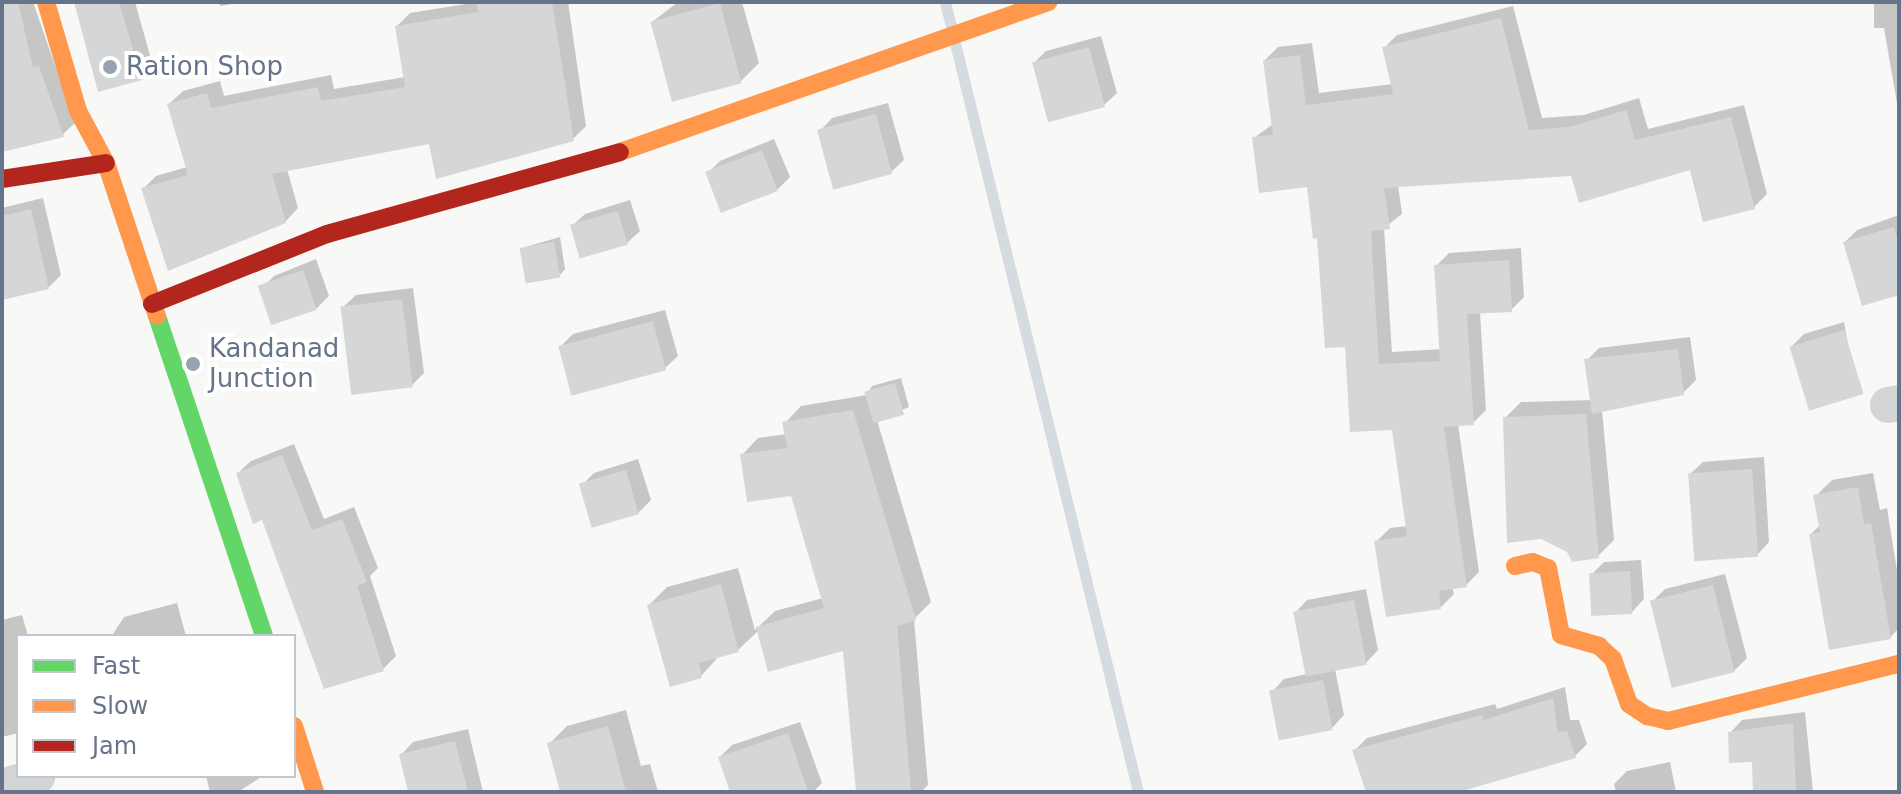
<!DOCTYPE html>
<html>
<head>
<meta charset="utf-8">
<style>
	body { margin:0 }
	#map { position:relative; width:1901px; height:794px; overflow:hidden; background:#f8f8f7; font-family:"DejaVu Sans",sans-serif }
	div>[style] { position:absolute }
	.shadow>* { inset:0; background:#0003 }
	.stream>* { height:11px; margin:-5.5px; padding:0 5.5px; transform-origin:5.5px; border-radius:5.5px; background:#d5dbdf }
	.building>* { inset:0; background:#d5d6d7; transform-origin:0 0 }
	.street>* { height:36px; margin:-18px; padding:0 18px; transform-origin:18px; border-radius:18px; background:#d3d4d5 }
	.fast>* { height:18px; margin:-9px; padding:0 9px; transform-origin:9px; border-radius:9px; background:#63d668 }
	.slow>* { height:18px; margin:-9px; padding:0 9px; transform-origin:9px; border-radius:9px; background:#ff974d }
	.jam>* { height:18px; margin:-9px; padding:0 9px; transform-origin:9px; border-radius:9px; background:#b3261e }
	.dots>* { width:22px; height:22px; translate:-50% -50%; box-sizing:border-box; border:4px solid #fff; border-radius:50% }
	span { translate:-50% -50%; white-space:nowrap; text-align:center; line-height:1.15; -webkit-text-stroke:8px #fff; paint-order:stroke }
	.poi-label { font-size:26px; color:#65748a }
	.left { translate:0 -50%; text-align:left }
	.frame { position:absolute; inset:0; border:4px solid #65748a; pointer-events:none }
	.legend { position:absolute; left:16px; top:634px; width:280px; height:144px; box-sizing:border-box; background:#fff; border:2px solid #c1c7d0; margin:0; padding:10px 14px; list-style:none; font-size:24px; color:#65748a }
	.legend li { display:flex; align-items:center; gap:16px; height:40px }
	.legend b { width:40px; border:2px solid #c1c7d0 }
</style>
</head>
<body>
<div id="map">
	<div class="shadow">
		<i style="clip-path:polygon(33px 2px,75px 123px,62px 135px,2px 150px,2px 4px)"></i>
		<i style="clip-path:polygon(77px 2px,135px 2px,153px 66px,141px 78px)"></i>
		<i style="clip-path:polygon(219px 2px,245px 2px,220px 6px)"></i>
		<i style="clip-path:polygon(478px 2px,568px 2px,586px 126px,573px 139px,431px 142px,287px 169px,298px 208px,285px 222px,143px 189px,156px 176px,187px 167px,169px 104px,183px 91px,220px 81px,224px 96px,331px 75px,334px 89px,405px 77px,397px 26px,410px 13px)"></i>
		<i style="clip-path:polygon(678px 2px,742px 2px,759px 63px,741px 81px,652px 22px)"></i>
		<i style="clip-path:polygon(1874px 2px,1899px 2px,1899px 115px,1884px 28px,1874px 28px)"></i>
		<i style="clip-path:polygon(1513px 6px,1542px 118px,1584px 115px,1639px 98px,1648px 129px,1744px 105px,1767px 194px,1754px 207px,1691px 167px,1398px 185px,1402px 214px,1384px 228px,1392px 352px,1442px 349px,1436px 266px,1449px 253px,1521px 248px,1524px 297px,1511px 310px,1480px 312px,1486px 410px,1473px 423px,1458px 424px,1479px 572px,1466px 585px,1452px 587px,1454px 594px,1441px 607px,1377px 541px,1390px 528px,1408px 526px,1394px 428px,1347px 345px,1309px 185px,1254px 138px,1273px 124px,1265px 60px,1278px 47px,1312px 43px,1319px 93px,1393px 84px,1384px 48px,1397px 35px)"></i>
		<i style="clip-path:polygon(1101px 36px,1117px 93px,1104px 105px,1034px 63px,1046px 51px)"></i>
		<i style="clip-path:polygon(888px 103px,904px 160px,891px 172px,820px 131px,832px 118px)"></i>
		<i style="clip-path:polygon(774px 139px,790px 177px,777px 190px,708px 173px,720px 161px)"></i>
		<i style="clip-path:polygon(43px 198px,61px 275px,48px 288px,2px 298px,2px 208px)"></i>
		<i style="clip-path:polygon(630px 200px,640px 231px,627px 243px,572px 226px,585px 214px)"></i>
		<i style="clip-path:polygon(1899px 215px,1899px 293px,1845px 242px,1857px 230px)"></i>
		<i style="clip-path:polygon(560px 237px,565px 269px,560px 275px,522px 248px)"></i>
		<i style="clip-path:polygon(316px 259px,329px 296px,316px 309px,261px 289px,274px 276px)"></i>
		<i style="clip-path:polygon(413px 288px,424px 373px,412px 385px,343px 307px,356px 295px)"></i>
		<i style="clip-path:polygon(665px 310px,678px 356px,665px 368px,560px 347px,573px 334px)"></i>
		<i style="clip-path:polygon(1844px 322px,1855px 385px,1791px 347px,1804px 334px)"></i>
		<i style="clip-path:polygon(1690px 337px,1696px 380px,1683px 393px,1602px 410px,1614px 540px,1598px 556px,1568px 550px,1505px 418px,1521px 402px,1592px 400px,1587px 360px,1599px 348px)"></i>
		<i style="clip-path:polygon(901px 378px,909px 407px,877px 420px,931px 602px,914px 619px,928px 785px,921px 792px,858px 792px,845px 648px,759px 630px,738px 650px,719px 656px,701px 676px,649px 605px,667px 587px,738px 568px,755px 630px,775px 611px,823px 598px,792px 494px,742px 455px,758px 438px,787px 434px,785px 423px,801px 406px,867px 395px,872px 386px)"></i>
		<i style="clip-path:polygon(294px 444px,324px 519px,354px 507px,378px 568px,370px 576px,396px 656px,383px 669px,263px 517px,238px 473px,251px 461px)"></i>
		<i style="clip-path:polygon(1764px 457px,1769px 542px,1757px 555px,1690px 474px,1703px 462px)"></i>
		<i style="clip-path:polygon(638px 459px,651px 500px,638px 513px,582px 485px,594px 473px)"></i>
		<i style="clip-path:polygon(1873px 473px,1880px 510px,1887px 508px,1899px 583px,1899px 628px,1890px 638px,1811px 534px,1820px 525px,1816px 496px,1832px 480px)"></i>
		<i style="clip-path:polygon(1641px 560px,1644px 599px,1632px 612px,1591px 575px,1604px 562px)"></i>
		<i style="clip-path:polygon(1725px 574px,1747px 658px,1734px 671px,1653px 601px,1665px 589px)"></i>
		<i style="clip-path:polygon(1366px 589px,1378px 650px,1366px 663px,1335px 669px,1344px 715px,1332px 728px,1272px 692px,1284px 679px,1307px 674px,1295px 613px,1307px 600px)"></i>
		<i style="clip-path:polygon(177px 603px,186px 636px,105px 636px,113px 634px,124px 617px)"></i>
		<i style="clip-path:polygon(22px 615px,28px 636px,18px 636px,18px 733px,2px 737px,2px 620px)"></i>
		<i style="clip-path:polygon(1565px 687px,1570px 720px,1579px 720px,1587px 744px,1574px 757px,1454px 792px,1368px 792px,1355px 750px,1367px 738px,1495px 704px,1497px 709px)"></i>
		<i style="clip-path:polygon(626px 710px,641px 766px,650px 764px,658px 792px,562px 792px,549px 744px,567px 726px)"></i>
		<i style="clip-path:polygon(1805px 712px,1813px 792px,1755px 792px,1754px 760px,1730px 733px,1742px 720px)"></i>
		<i style="clip-path:polygon(800px 722px,822px 783px,813px 792px,732px 792px,720px 757px,732px 745px)"></i>
		<i style="clip-path:polygon(468px 729px,483px 792px,410px 792px,401px 755px,413px 742px)"></i>
		<i style="clip-path:polygon(1670px 762px,1676px 792px,1616px 792px,1614px 784px,1627px 771px)"></i>
		<i style="clip-path:polygon(206px 776px,263px 776px,238px 792px,210px 792px)"></i>
	</div>
	<div class="stream">
		<i style="left:945px;top:2px;width:25px;rotate:76deg"></i>
		<i style="left:955px;top:43px;width:771px;rotate:76.27deg"></i>
	</div>
	<div class="building">
		<i style="clip-path:polygon(2px 2px,18px 2px,33px 67px,39px 66px,64px 137px,2px 152px)"></i>
		<i style="clip-path:polygon(74px 2px,119px 2px,142px 80px,98px 92px)"></i>
		<i style="clip-path:polygon(476px 2px,552px 2px,574px 141px,436px 179px,429px 144px,272px 174px,286px 223px,168px 271px,141px 188px,188px 175px,167px 104px,207px 93px,211px 108px,318px 87px,321px 101px,405px 87px,395px 26px,478px 12px)"></i>
		<i style="left:720px;top:3px;width:83px;height:72px;rotate:75deg"></i>
		<i style="clip-path:polygon(1501px 18px,1529px 130px,1569px 127px,1626px 110px,1635px 140px,1731px 117px,1755px 209px,1703px 222px,1690px 170px,1579px 203px,1571px 176px,1384px 188px,1390px 229px,1371px 231px,1379px 364px,1440px 361px,1434px 265px,1509px 260px,1512px 312px,1467px 314px,1474px 425px,1444px 427px,1467px 587px,1439px 591px,1441px 609px,1386px 617px,1374px 541px,1407px 536px,1392px 430px,1350px 432px,1345px 347px,1325px 348px,1317px 238px,1313px 239px,1307px 187px,1259px 193px,1252px 137px,1273px 135px,1263px 60px,1300px 55px,1306px 105px,1393px 94px,1382px 47px)"></i>
		<i style="left:1089px;top:47px;width:62px;height:59px;rotate:75deg"></i>
		<i style="left:876px;top:114px;width:62px;height:61px;rotate:75deg"></i>
		<i style="left:762px;top:150px;width:44px;height:61px;rotate:69deg"></i>
		<i style="clip-path:polygon(31px 209px,49px 289px,2px 300px,2px 216px)"></i>
		<i style="left:618px;top:211px;width:35px;height:50px;rotate:74deg"></i>
		<i style="clip-path:polygon(1894px 227px,1899px 244px,1899px 295px,1862px 306px,1843px 242px)"></i>
		<i style="left:554px;top:242px;width:36px;height:35px;rotate:80deg"></i>
		<i style="left:303px;top:270px;width:42px;height:48px;rotate:71deg"></i>
		<i style="left:402px;top:299px;width:89px;height:62px;rotate:83deg"></i>
		<i style="left:653px;top:321px;width:51px;height:98px;rotate:75deg"></i>
		<i style="left:1844px;top:330px;width:67px;height:57px;rotate:73deg"></i>
		<i style="clip-path:polygon(1678px 349px,1684px 395px,1592px 414px,1584px 359px)"></i>
		<i style="left:895px;top:383px;width:33px;height:32px;rotate:74deg"></i>
		<i style="clip-path:polygon(853px 410px,916px 620px,897px 626px,911px 792px,856px 792px,843px 651px,768px 672px,756px 627px,824px 608px,791px 496px,747px 502px,740px 454px,787px 448px,782px 422px)"></i>
		<i style="clip-path:polygon(1586px 414px,1599px 558px,1572px 562px,1567px 552px,1541px 539px,1507px 543px,1503px 417px)"></i>
		<i style="clip-path:polygon(282px 455px,312px 530px,342px 519px,367px 582px,357px 586px,384px 671px,324px 689px,262px 520px,253px 524px,236px 473px)"></i>
		<i style="left:1752px;top:469px;width:88px;height:64px;rotate:86deg"></i>
		<i style="left:626px;top:470px;width:46px;height:49px;rotate:74deg"></i>
		<i style="clip-path:polygon(1858px 487px,1864px 524px,1871px 523px,1891px 639px,1829px 650px,1809px 534px,1820px 532px,1813px 495px)"></i>
		<i style="left:1630px;top:571px;width:43px;height:41px;rotate:87deg"></i>
		<i style="clip-path:polygon(721px 584px,739px 652px,699px 663px,702px 678px,670px 687px,647px 605px)"></i>
		<i style="left:1713px;top:585px;width:90px;height:65px;rotate:76deg"></i>
		<i style="left:1354px;top:600px;width:66px;height:62px;rotate:79deg"></i>
		<i style="left:1323px;top:680px;width:51px;height:55px;rotate:79deg"></i>
		<i style="clip-path:polygon(1553px 698px,1558px 732px,1567px 731px,1576px 758px,1459px 792px,1366px 792px,1352px 750px,1482px 715px,1484px 720px)"></i>
		<i style="clip-path:polygon(1793px 723px,1796px 792px,1753px 792px,1752px 762px,1729px 763px,1728px 732px)"></i>
		<i style="clip-path:polygon(608px 726px,626px 792px,560px 792px,547px 743px)"></i>
		<i style="clip-path:polygon(788px 733px,808px 792px,730px 792px,718px 757px)"></i>
		<i style="clip-path:polygon(455px 741px,468px 792px,408px 792px,399px 754px)"></i>
	</div>
	<div class="street">
		<i style="left:1888px;top:405px;width:11px;rotate:-10deg"></i>
		<i style="left:2px;top:787px;width:37px;rotate:-17deg"></i>
	</div>
	<div class="fast">
		<i style="left:157px;top:316px;width:337px;rotate:71.5deg"></i>
	</div>
	<div class="slow">
		<i style="left:46px;top:2px;width:114px;rotate:73.6deg"></i>
		<i style="left:78px;top:111px;width:59px;rotate:61.7deg"></i>
		<i style="left:106px;top:163px;width:161px;rotate:71.6deg"></i>
		<i style="left:620px;top:152px;width:454px;rotate:-19.3deg"></i>
		<i style="left:1515px;top:566px;width:18px;rotate:-13deg"></i>
		<i style="left:1533px;top:562px;width:16px;rotate:22deg"></i>
		<i style="left:1548px;top:568px;width:68px;rotate:79deg"></i>
		<i style="left:1561px;top:635px;width:40px;rotate:16deg"></i>
		<i style="left:1599px;top:646px;width:19px;rotate:43deg"></i>
		<i style="left:1613px;top:659px;width:48px;rotate:70.4deg"></i>
		<i style="left:1629px;top:704px;width:22px;rotate:34deg"></i>
		<i style="left:1647px;top:716px;width:22px;rotate:13deg"></i>
		<i style="left:1668px;top:721px;width:238px;rotate:-13.9deg"></i>
		<i style="left:294px;top:726px;width:69px;rotate:72.3deg"></i>
	</div>
	<div class="jam">
		<i style="left:2px;top:179px;width:105px;rotate:-8.7deg"></i>
		<i style="left:152px;top:304px;width:188px;rotate:-21.8deg"></i>
		<i style="left:327px;top:234px;width:304px;rotate:-15.6deg"></i>
	</div>
	<div class="dots">
		<i style="left:110px;top:67px;background:#98a2b0"></i>
		<i style="left:193px;top:364px;background:#98a2b0"></i>
	</div>
	<div class="poi-label">
		<span class="left" style="left:126px;top:67px">Ration Shop</span>
		<span class="left" style="left:209px;top:364px">Kandanad<br>Junction</span>
	</div>
	<div class="frame"></div>
	<ul class="legend">
	<li><b style="height:10px;background:#63d668"></b>Fast</li>
	<li><b style="height:10px;background:#ff974d"></b>Slow</li>
	<li><b style="height:10px;background:#b3261e"></b>Jam</li>
	</ul>
</div>
</body>
</html>
